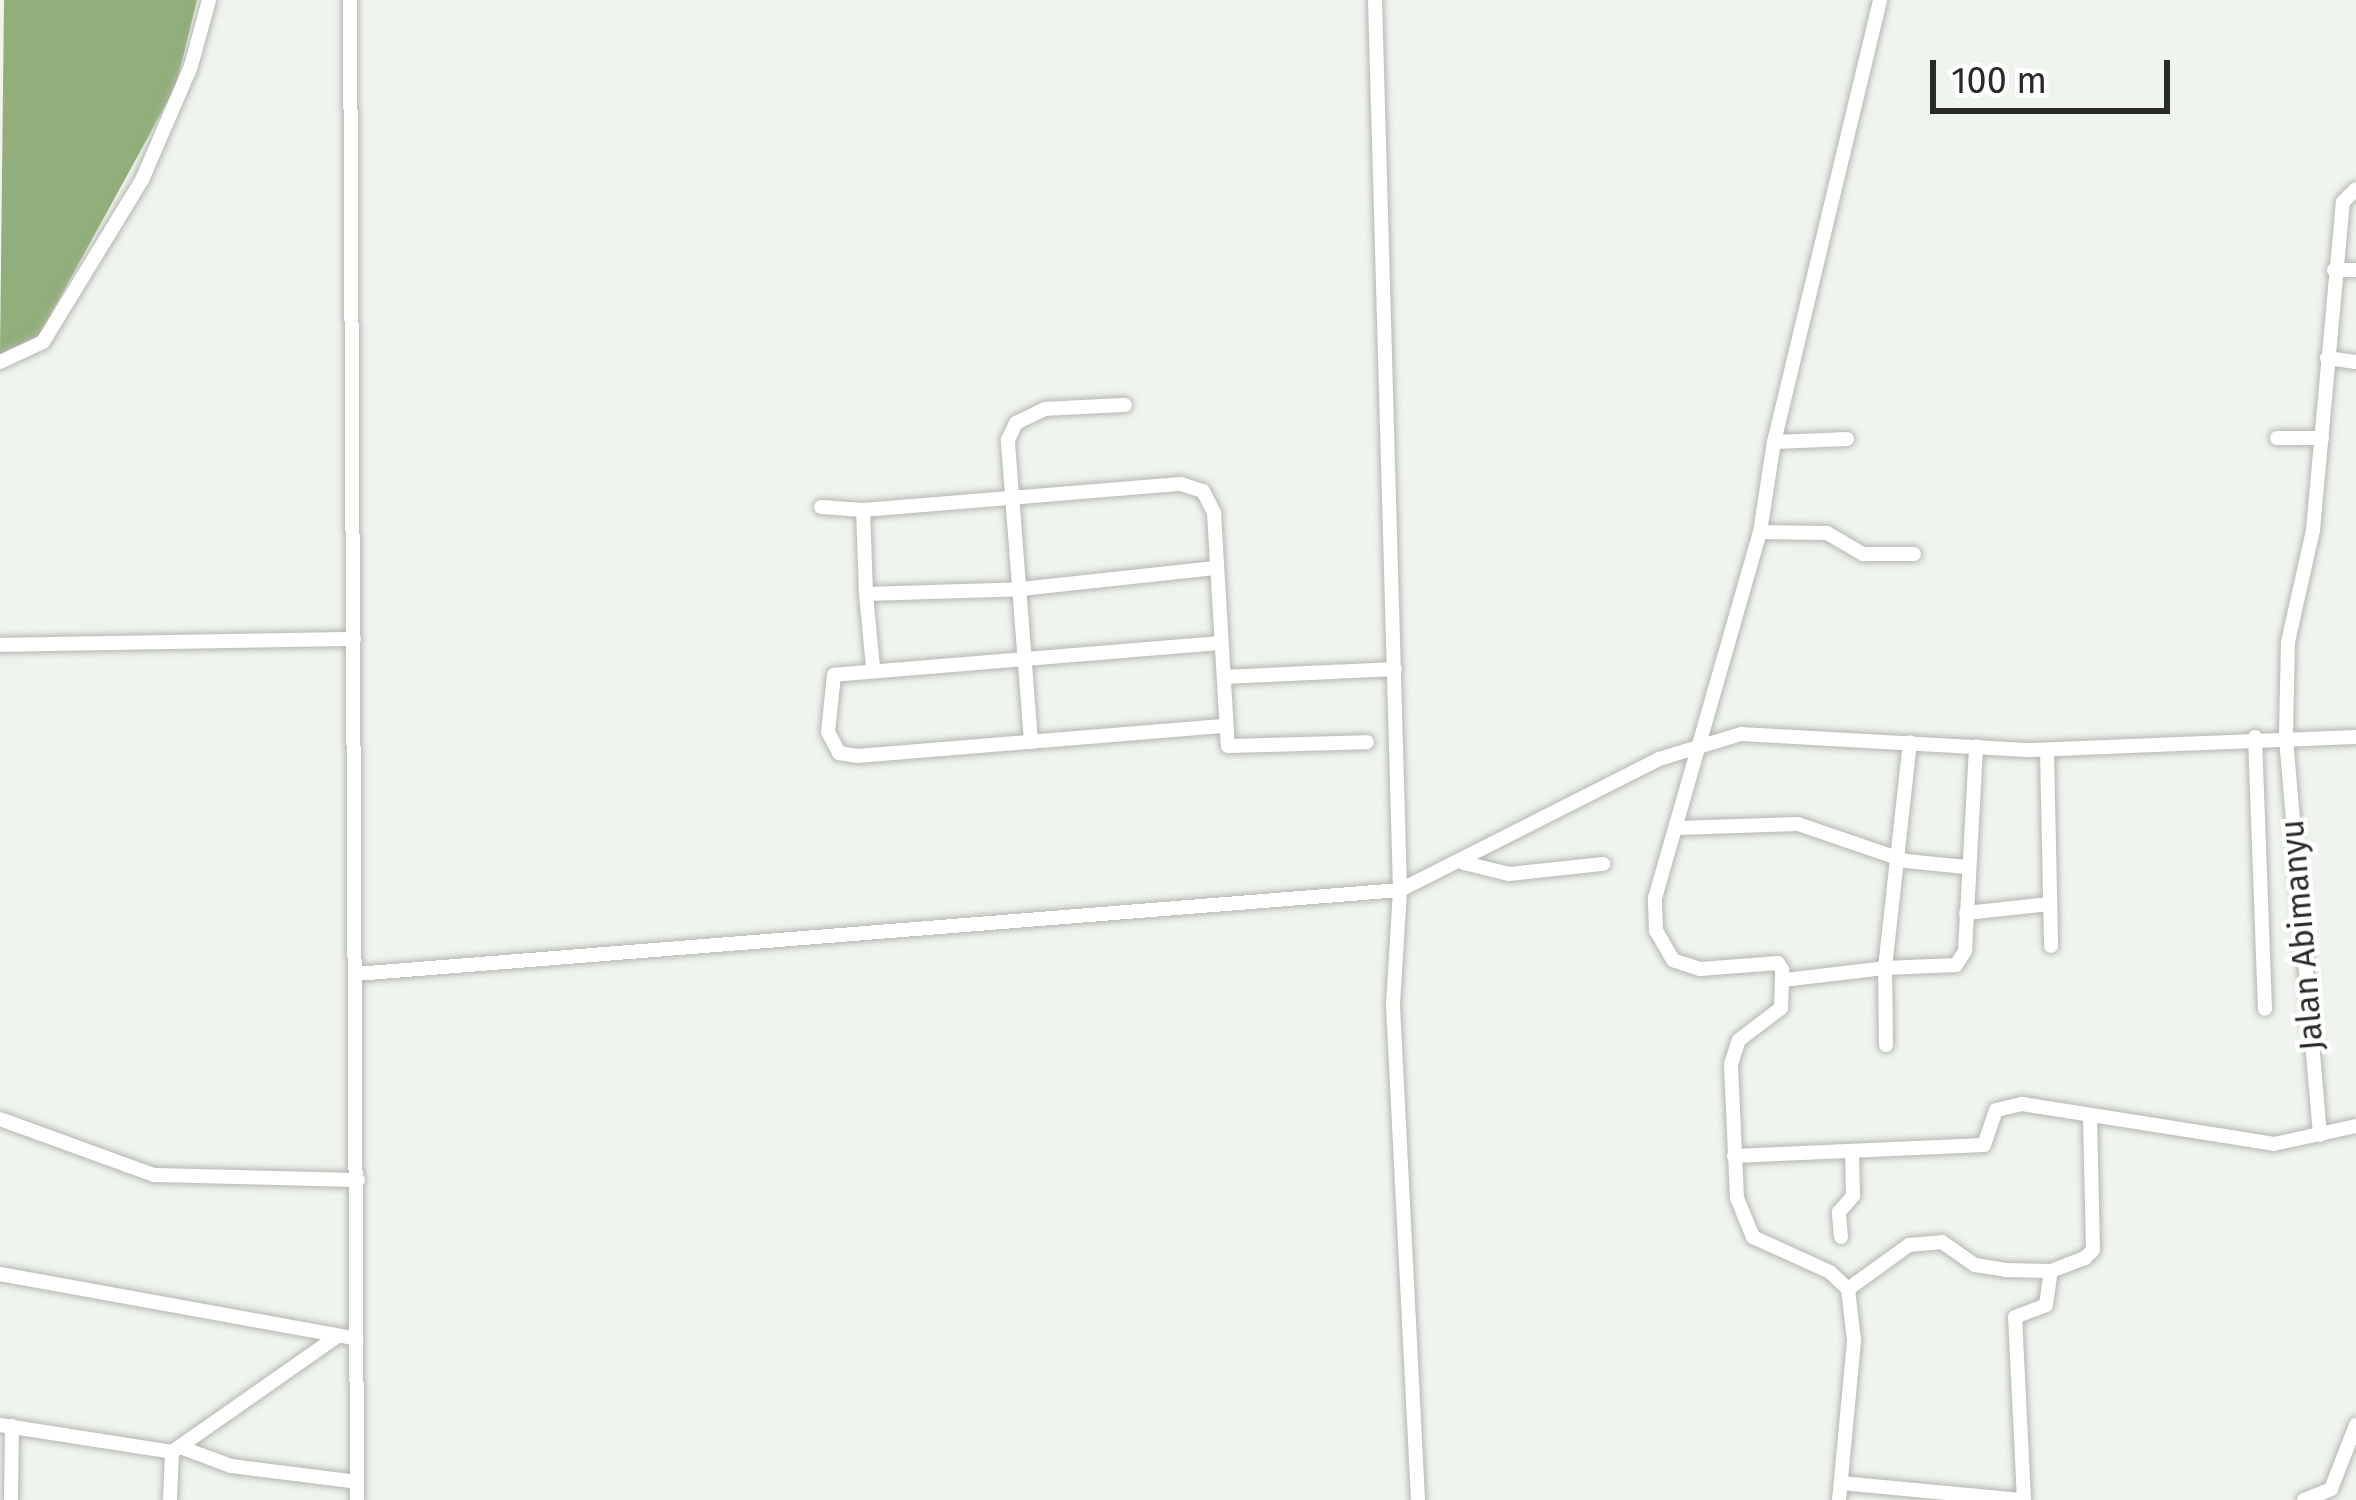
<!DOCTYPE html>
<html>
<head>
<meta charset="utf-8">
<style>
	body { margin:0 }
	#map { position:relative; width:2356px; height:1500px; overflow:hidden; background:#f0f4ee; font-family:"Fira Sans",sans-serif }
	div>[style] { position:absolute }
	.water>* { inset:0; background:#92ae7b }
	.roads { filter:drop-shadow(0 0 3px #b4b7b1) drop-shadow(0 0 3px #b4b7b1) }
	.street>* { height:14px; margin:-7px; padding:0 7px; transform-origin:7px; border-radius:7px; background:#fff }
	span { translate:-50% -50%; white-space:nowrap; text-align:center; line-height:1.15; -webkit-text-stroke:9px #fff; paint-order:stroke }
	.street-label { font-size:33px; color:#2a2b29 }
	.scale { position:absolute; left:1930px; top:60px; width:240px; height:54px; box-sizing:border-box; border:6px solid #2a2b29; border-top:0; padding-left:15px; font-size:36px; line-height:42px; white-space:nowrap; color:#2a2b29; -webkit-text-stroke:9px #fff; paint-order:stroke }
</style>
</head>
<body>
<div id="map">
	<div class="water">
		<i style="clip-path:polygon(4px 0,197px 0,176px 86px,38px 338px,0 355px)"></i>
	</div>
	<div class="roads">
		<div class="street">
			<i style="left:350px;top:0;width:1500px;rotate:89.73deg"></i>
			<i style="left:1375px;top:0;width:890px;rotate:88.39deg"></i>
			<i style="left:1400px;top:890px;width:116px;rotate:93.5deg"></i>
			<i style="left:1393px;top:1006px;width:495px;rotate:87.1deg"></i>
			<i style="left:2334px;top:270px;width:22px"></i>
			<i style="left:2327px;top:358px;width:29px;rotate:8deg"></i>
			<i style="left:0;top:362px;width:47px;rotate:-24.9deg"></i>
			<i style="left:43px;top:342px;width:190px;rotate:-58.6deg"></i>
			<i style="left:142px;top:180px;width:124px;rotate:-66.7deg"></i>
			<i style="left:191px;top:66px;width:68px;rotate:-74.7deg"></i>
			<i style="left:2277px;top:438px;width:45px"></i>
			<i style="left:1774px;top:442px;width:73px;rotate:-2.4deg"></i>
			<i style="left:821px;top:507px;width:42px;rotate:4.1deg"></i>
			<i style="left:1760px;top:532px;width:67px;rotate:0.9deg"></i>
			<i style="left:1827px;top:533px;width:42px;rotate:30.3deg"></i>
			<i style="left:1863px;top:554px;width:51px"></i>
			<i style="left:866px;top:594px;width:84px;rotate:-92deg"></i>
			<i style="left:863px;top:510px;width:319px;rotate:-4.7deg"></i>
			<i style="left:1181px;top:484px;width:23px;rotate:18deg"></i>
			<i style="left:1203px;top:491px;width:25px;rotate:63deg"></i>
			<i style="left:1214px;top:513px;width:233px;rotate:86.6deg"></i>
			<i style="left:1228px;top:746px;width:139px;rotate:-1.6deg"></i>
			<i style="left:1220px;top:643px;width:387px;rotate:175.3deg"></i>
			<i style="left:834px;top:675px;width:57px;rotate:96deg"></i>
			<i style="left:828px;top:732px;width:24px;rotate:62deg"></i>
			<i style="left:839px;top:753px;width:19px;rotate:9deg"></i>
			<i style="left:858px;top:756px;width:368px;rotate:-4.7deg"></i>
			<i style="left:0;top:645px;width:354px;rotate:-1deg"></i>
			<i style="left:873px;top:667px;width:73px;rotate:-95.5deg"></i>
			<i style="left:866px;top:594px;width:155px;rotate:-1.8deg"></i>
			<i style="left:1021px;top:589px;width:195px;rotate:-6.2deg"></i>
			<i style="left:1224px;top:677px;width:171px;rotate:-2.7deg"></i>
			<i style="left:2255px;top:737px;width:272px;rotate:87.9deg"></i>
			<i style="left:1031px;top:742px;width:303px;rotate:-94.4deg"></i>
			<i style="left:1008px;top:440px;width:19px;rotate:-65deg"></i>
			<i style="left:1016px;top:423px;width:32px;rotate:-26deg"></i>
			<i style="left:1045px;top:409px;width:80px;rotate:-2.9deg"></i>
			<i style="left:2047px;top:750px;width:196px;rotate:88.8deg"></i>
			<i style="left:1678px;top:828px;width:120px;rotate:-1.9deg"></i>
			<i style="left:1798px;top:824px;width:114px;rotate:18.9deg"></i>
			<i style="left:1906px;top:861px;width:60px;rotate:5.7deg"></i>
			<i style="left:1464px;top:863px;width:46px;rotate:13.7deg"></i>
			<i style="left:1509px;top:874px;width:95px;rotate:-6.1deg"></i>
			<i style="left:1966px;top:913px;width:84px;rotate:-6.1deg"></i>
			<i style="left:356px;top:974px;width:1047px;rotate:-4.6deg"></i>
			<i style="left:1400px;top:890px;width:290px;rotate:-26.8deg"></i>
			<i style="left:1659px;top:759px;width:86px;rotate:-17deg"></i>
			<i style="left:1741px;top:734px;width:290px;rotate:3.2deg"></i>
			<i style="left:2031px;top:750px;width:325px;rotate:-2.3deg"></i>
			<i style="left:1784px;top:980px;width:102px;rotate:-6.8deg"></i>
			<i style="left:1885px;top:968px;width:227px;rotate:-83.7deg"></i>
			<i style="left:1886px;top:1045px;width:77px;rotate:-90.7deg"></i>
			<i style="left:1885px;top:968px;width:71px;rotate:-2.4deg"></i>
			<i style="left:1956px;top:965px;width:17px;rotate:-57deg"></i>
			<i style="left:1965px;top:951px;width:205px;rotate:-86.9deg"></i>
			<i style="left:0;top:1119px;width:164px;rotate:20deg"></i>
			<i style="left:154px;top:1175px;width:204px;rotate:1.4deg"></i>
			<i style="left:2320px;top:1135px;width:401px;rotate:-94.9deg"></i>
			<i style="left:2286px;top:735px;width:93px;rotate:-88.8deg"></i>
			<i style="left:2288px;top:642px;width:115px;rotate:-77.4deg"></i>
			<i style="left:2313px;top:530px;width:329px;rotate:-84.8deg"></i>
			<i style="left:2343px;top:202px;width:18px;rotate:-45deg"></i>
			<i style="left:1734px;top:1156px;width:250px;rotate:-2.5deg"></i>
			<i style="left:1984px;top:1145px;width:37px;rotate:-71deg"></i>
			<i style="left:1996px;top:1110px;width:27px;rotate:-13deg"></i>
			<i style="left:2022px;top:1104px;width:255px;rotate:9deg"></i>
			<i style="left:2274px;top:1144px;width:84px;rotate:-12.4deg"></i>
			<i style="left:1841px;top:1237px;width:25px;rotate:-95deg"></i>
			<i style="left:1839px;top:1212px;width:21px;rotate:-49deg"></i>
			<i style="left:1853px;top:1196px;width:45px;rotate:-91.3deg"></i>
			<i style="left:0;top:1274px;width:362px;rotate:10.3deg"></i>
			<i style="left:1848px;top:1289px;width:75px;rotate:-35.8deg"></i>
			<i style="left:1909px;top:1245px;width:33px;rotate:-5deg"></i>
			<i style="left:1942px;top:1242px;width:40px;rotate:34.9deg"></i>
			<i style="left:1975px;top:1265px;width:30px;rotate:9deg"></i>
			<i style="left:2005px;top:1270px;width:46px;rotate:1.2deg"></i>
			<i style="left:2051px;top:1271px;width:36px;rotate:-21deg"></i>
			<i style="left:2085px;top:1258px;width:11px;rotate:-45deg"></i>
			<i style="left:2093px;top:1250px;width:133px;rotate:-91.3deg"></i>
			<i style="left:0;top:1425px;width:174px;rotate:8.9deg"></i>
			<i style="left:180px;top:1447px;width:54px;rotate:20.4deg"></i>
			<i style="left:231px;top:1466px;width:127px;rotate:7.2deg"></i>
			<i style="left:1841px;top:1483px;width:181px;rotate:5.4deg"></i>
			<i style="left:11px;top:1500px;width:74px;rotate:-89.2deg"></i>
			<i style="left:170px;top:1500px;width:48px;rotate:-87.6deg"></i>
			<i style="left:172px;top:1452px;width:200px;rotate:-35deg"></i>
			<i style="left:1839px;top:1500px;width:161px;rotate:-84.6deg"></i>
			<i style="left:1854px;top:1340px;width:51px;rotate:-96.7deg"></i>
			<i style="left:1848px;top:1289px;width:25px;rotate:-137deg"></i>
			<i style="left:1830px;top:1272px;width:85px;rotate:-155.6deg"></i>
			<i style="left:1753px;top:1237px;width:42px;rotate:-112.3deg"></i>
			<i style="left:1737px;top:1198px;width:134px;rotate:-92.6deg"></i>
			<i style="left:1731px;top:1064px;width:25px;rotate:-72deg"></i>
			<i style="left:1739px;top:1040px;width:53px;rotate:-37.3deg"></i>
			<i style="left:1781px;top:1008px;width:38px;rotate:-88deg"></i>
			<i style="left:1782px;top:970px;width:8px;rotate:-120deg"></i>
			<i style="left:1778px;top:963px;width:78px;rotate:175.6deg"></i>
			<i style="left:1700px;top:969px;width:28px;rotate:-162deg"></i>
			<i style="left:1673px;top:960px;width:34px;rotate:-120deg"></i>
			<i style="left:1656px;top:931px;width:33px;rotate:-92deg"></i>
			<i style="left:1655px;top:898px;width:381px;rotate:-74deg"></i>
			<i style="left:1760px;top:532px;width:91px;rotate:-81.2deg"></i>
			<i style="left:1774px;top:442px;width:455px;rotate:-76.5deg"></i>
			<i style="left:2024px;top:1500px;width:183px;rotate:-92.8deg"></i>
			<i style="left:2015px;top:1317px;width:33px;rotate:-21deg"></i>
			<i style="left:2046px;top:1305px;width:34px;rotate:-82deg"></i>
			<i style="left:2304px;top:1500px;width:29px;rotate:-22deg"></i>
			<i style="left:2331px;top:1489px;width:69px;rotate:-68.7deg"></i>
		</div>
	</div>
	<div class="street-label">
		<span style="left:2303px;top:935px;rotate:-95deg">Jalan Abimanyu</span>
	</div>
	<div class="scale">100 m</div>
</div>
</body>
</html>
